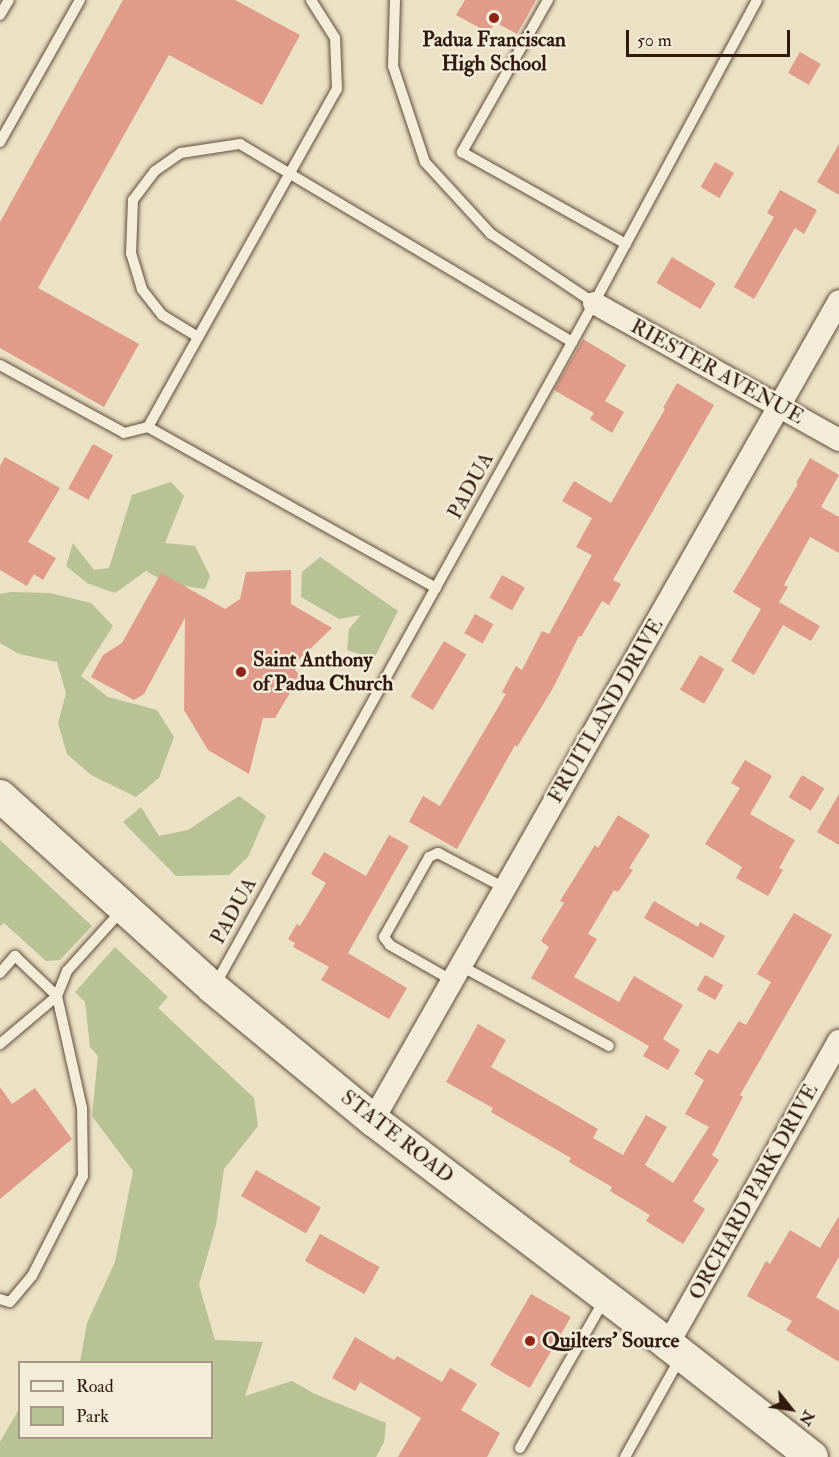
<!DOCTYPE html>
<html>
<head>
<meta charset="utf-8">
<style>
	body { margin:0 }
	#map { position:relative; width:839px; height:1457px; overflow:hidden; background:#ebe1c5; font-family:"IM FELL Double Pica",serif }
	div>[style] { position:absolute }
	.green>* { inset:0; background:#b8c294 }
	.building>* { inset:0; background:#e19b8a; transform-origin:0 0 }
	.roads { filter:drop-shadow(0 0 2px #604c3a) drop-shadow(0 0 2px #604c3a) }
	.lane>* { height:10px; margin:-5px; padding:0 5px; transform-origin:5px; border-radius:5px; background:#f2ecd9 }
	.street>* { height:22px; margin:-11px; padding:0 11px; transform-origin:11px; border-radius:11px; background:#f2ecd9 }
	.secondary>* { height:32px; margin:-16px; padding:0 16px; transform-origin:16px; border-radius:16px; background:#f2ecd9 }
	.dots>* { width:16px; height:16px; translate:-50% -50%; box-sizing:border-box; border:3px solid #f2ecd9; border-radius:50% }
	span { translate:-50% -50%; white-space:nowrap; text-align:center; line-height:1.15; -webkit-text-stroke:5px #f2ecd9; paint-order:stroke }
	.poi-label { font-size:21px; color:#311a0c; font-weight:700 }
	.left { translate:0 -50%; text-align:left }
	.street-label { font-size:21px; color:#311a0c }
	.legend { position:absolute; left:18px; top:1361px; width:195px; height:78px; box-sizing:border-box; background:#f2ecd9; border:2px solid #a59887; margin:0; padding:8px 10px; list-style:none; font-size:18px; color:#311a0c }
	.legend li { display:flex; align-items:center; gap:12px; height:30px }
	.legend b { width:30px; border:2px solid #a59887 }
	.north { position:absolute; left:761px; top:1379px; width:60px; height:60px; -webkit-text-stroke:4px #f2ecd9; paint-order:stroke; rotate:120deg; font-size:16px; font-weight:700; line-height:24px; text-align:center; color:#311a0c }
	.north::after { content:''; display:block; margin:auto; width:21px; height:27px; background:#311a0c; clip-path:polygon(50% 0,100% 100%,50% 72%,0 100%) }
	.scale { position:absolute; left:626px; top:30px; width:164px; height:27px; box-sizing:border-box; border:3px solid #311a0c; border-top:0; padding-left:8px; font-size:18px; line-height:21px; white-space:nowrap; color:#311a0c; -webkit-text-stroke:4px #f2ecd9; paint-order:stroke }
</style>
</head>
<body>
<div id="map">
	<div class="green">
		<i style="clip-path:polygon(171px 482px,184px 496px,165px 543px,195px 546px,210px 576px,205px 589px,169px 584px,146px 571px,115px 593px,87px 583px,66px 566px,73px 543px,94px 570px,109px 568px,132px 495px)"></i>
		<i style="clip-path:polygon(320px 557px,398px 611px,374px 659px,347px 650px,349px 629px,361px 615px,339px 619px,301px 597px,302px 572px)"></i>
		<i style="clip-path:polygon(11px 592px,50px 593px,91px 603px,113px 626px,81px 676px,108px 697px,157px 710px,174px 737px,159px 778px,136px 797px,91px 775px,67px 754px,58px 723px,66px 693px,57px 662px,19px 654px,0 643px,0 594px)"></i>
		<i style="clip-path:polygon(239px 796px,266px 816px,248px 857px,229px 875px,176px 876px,123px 822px,141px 807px,159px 836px,188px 830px)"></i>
		<i style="clip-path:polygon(0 840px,92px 926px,60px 960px,46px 961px,4px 923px,0 926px)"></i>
		<i style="clip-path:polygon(115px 947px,168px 997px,158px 1008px,254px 1098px,258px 1126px,224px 1169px,216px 1225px,199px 1285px,215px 1340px,263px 1342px,245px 1396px,292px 1381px,315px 1394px,386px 1423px,384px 1442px,376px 1457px,0 1457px,0 1442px,19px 1409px,20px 1438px,212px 1438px,212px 1362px,80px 1362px,87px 1323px,115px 1262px,133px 1171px,92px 1116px,98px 1056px,90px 1047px,85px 1002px,75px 992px)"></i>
	</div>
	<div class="building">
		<i style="clip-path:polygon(123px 0,235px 0,300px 35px,262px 105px,169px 55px,38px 288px,139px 344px,104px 407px,0 348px,0 222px)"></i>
		<i style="clip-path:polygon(465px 0,536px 0,517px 34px,495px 22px,489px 33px,456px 15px)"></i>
		<i style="left:800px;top:52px;width:24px;height:24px;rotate:30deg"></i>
		<i style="clip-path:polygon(839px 144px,839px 195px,817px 182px)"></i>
		<i style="left:715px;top:162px;width:22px;height:29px;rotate:30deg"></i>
		<i style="clip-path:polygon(780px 190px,817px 210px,804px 234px,795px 228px,754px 299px,734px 287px,774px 217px,767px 213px)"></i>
		<i style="left:672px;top:257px;width:51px;height:30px;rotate:31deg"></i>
		<i style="clip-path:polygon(583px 339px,626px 365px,605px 401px,624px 412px,612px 433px,590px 419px,594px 413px,554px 390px)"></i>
		<i style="clip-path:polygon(677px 383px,714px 405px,613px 580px,621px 584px,609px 605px,602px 601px,581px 637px,579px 636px,553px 688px,517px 747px,515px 745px,457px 849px,409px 822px,423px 796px,440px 806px,506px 694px,502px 692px,516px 666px,522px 670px,542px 631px,549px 634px,592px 555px,576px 547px,592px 518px,562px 501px,574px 481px,611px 503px,665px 409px,663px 408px)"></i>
		<i style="left:93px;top:444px;width:23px;height:51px;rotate:29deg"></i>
		<i style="clip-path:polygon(5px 457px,60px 488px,28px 542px,56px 558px,43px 580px,34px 574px,27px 586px,0 570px,0 466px)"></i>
		<i style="clip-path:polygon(810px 458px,839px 475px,821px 507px,839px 517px,839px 553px,810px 537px,784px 585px,788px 587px,779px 602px,820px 626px,811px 641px,783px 625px,754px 675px,731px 661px,761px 609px,733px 592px,798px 484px,796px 483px)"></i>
		<i style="clip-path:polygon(291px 570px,291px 604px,332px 628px,292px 666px,300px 676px,275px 718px,263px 718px,249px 774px,208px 750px,184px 710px,185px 618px,144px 694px,134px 700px,91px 677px,103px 655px,122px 643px,161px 573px,225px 609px,240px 599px,246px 572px)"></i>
		<i style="left:502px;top:575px;width:26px;height:26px;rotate:29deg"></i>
		<i style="left:475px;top:614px;width:21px;height:22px;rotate:29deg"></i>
		<i style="left:444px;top:641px;width:26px;height:65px;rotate:31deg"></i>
		<i style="left:700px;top:655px;width:28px;height:40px;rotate:30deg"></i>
		<i style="clip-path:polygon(745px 760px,772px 776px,750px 814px,795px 840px,779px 868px,783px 870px,768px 896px,736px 878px,742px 867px,705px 844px,740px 788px,731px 783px)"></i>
		<i style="left:802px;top:775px;width:26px;height:26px;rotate:31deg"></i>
		<i style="clip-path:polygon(839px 794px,839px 845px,817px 832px)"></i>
		<i style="clip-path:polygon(618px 815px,650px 835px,629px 868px,633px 870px,618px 892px,614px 890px,588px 934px,597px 939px,574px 977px,619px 1002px,634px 976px,683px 1005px,663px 1039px,680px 1050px,668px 1070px,643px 1056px,649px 1046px,531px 978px,549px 947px,541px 941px,564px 903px,560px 901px,595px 845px,598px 848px)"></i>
		<i style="clip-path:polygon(389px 835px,409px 846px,348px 953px,407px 988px,389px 1019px,321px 980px,329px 967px,293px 947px,295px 943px,288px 939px,297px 924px,300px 926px,326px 883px,311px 874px,324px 852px,366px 876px)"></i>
		<i style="clip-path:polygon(654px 901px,698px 927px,700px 922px,725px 936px,713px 958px,644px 918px)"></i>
		<i style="clip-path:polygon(794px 913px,832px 935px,740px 1095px,743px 1097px,712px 1155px,719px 1160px,693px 1201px,705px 1209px,683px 1244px,646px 1221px,650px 1215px,610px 1191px,612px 1187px,569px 1162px,571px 1158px,491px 1112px,493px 1108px,446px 1082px,478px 1024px,506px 1040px,491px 1067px,598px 1129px,593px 1138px,623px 1155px,646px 1115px,667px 1127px,645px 1165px,673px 1183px,709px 1127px,685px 1114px,704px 1080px,694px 1074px,709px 1049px,718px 1054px,739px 1021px,746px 1025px,771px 982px,757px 974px)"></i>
		<i style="left:705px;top:975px;width:21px;height:17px;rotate:29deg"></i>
		<i style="clip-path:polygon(0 1087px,12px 1104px,35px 1088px,72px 1139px,0 1199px)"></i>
		<i style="left:256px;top:1170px;width:75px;height:30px;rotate:30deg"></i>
		<i style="clip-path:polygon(839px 1216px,839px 1257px,816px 1297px,839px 1311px,839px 1362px,786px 1330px,792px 1321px,747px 1296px,766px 1261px,770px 1264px,790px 1230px,820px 1248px)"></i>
		<i style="left:320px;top:1234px;width:68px;height:31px;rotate:29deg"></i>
		<i style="left:531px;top:1294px;width:46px;height:82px;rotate:30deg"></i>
		<i style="clip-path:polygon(355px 1337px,394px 1360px,397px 1356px,442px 1382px,450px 1368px,477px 1384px,461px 1410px,500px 1433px,487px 1457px,398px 1457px,421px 1418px,360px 1382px,355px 1391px,332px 1378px)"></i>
	</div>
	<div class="roads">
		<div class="lane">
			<i style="left:395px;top:0;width:66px;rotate:91.7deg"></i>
			<i style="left:393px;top:66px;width:101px;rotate:71.6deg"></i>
			<i style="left:425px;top:162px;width:98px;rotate:47.5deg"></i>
			<i style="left:491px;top:234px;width:124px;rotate:33.8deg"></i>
			<i style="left:548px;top:0;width:175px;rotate:119.5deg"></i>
			<i style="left:462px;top:152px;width:188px;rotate:29.3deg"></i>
			<i style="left:0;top:15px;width:17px;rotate:-59deg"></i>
			<i style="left:0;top:142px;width:163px;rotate:-60.6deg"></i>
			<i style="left:198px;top:337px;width:42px;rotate:-148.6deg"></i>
			<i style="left:162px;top:315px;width:33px;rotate:-128deg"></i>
			<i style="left:142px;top:289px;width:37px;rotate:-107deg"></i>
			<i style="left:131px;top:254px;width:54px;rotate:-87.9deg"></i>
			<i style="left:133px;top:200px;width:36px;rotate:-53deg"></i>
			<i style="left:155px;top:171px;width:32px;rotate:-35deg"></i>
			<i style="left:181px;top:153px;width:60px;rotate:-8.7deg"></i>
			<i style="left:240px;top:144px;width:387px;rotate:30.8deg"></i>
			<i style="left:0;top:365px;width:141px;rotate:28.7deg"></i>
			<i style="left:124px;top:433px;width:25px;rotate:-14deg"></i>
			<i style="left:148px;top:427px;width:387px;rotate:-60.8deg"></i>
			<i style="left:337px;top:89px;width:51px;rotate:-92.2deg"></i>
			<i style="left:335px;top:38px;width:45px;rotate:-122.3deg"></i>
			<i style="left:148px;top:427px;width:330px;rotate:29.2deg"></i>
			<i style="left:461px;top:966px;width:168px;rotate:28.4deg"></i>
			<i style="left:0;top:973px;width:23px;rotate:-49deg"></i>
			<i style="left:15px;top:956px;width:58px;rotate:43.6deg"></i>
			<i style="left:57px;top:996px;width:75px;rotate:139.9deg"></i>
			<i style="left:453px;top:981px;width:73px;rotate:-150.3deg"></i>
			<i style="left:390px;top:945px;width:10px;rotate:-127deg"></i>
			<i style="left:384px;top:937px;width:92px;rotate:-60.6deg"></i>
			<i style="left:429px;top:857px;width:10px;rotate:-24deg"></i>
			<i style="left:438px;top:853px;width:76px;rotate:27.6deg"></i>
			<i style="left:215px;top:985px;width:780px;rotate:-60.94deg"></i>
			<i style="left:594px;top:303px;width:344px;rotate:-61.7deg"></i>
			<i style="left:0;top:1299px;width:10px;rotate:17deg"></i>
			<i style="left:10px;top:1302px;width:34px;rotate:-50deg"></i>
			<i style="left:32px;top:1276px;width:112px;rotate:-63deg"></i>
			<i style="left:83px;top:1176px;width:68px;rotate:-90.8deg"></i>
			<i style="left:82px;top:1108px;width:115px;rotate:-102.6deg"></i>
			<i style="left:57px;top:996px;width:27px;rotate:-68deg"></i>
			<i style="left:67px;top:971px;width:84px;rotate:-47.9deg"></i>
			<i style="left:520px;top:1448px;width:170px;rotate:-60.4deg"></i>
			<i style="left:625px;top:1457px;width:113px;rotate:-60.9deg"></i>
		</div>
		<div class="street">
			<i style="left:594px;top:303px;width:281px;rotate:29.2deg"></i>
			<i style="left:373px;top:1120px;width:942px;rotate:-60.36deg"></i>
			<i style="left:668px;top:1344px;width:348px;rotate:-60.6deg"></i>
		</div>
		<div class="secondary">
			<i style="left:0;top:796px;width:287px;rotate:42deg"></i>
			<i style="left:213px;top:988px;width:207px;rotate:39.5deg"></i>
			<i style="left:373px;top:1120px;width:370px;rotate:37.2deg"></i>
			<i style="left:668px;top:1344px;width:183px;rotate:38.1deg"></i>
		</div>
	</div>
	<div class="dots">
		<i style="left:494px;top:18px;background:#8f2418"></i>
		<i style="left:241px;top:672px;background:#8f2418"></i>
		<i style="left:530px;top:1341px;background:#8f2418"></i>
	</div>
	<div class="poi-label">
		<span style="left:494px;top:52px">Padua Franciscan<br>High School</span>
		<span class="left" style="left:253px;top:672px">Saint Anthony<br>of Padua Church</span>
		<span class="left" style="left:542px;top:1341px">Quilters' Source</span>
	</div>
	<div class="street-label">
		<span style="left:717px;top:372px;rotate:29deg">RIESTER AVENUE</span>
		<span style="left:471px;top:486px;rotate:-61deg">PADUA</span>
		<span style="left:606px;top:711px;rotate:-60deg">FRUITLAND DRIVE</span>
		<span style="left:234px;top:911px;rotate:-61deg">PADUA</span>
		<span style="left:397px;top:1137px;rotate:38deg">STATE ROAD</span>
		<span style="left:754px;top:1192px;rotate:-61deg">ORCHARD PARK DRIVE</span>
	</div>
	<ul class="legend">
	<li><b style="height:8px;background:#f2ecd9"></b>Road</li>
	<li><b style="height:16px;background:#b8c294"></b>Park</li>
	</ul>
	<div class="north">N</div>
	<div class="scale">50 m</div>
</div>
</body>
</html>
